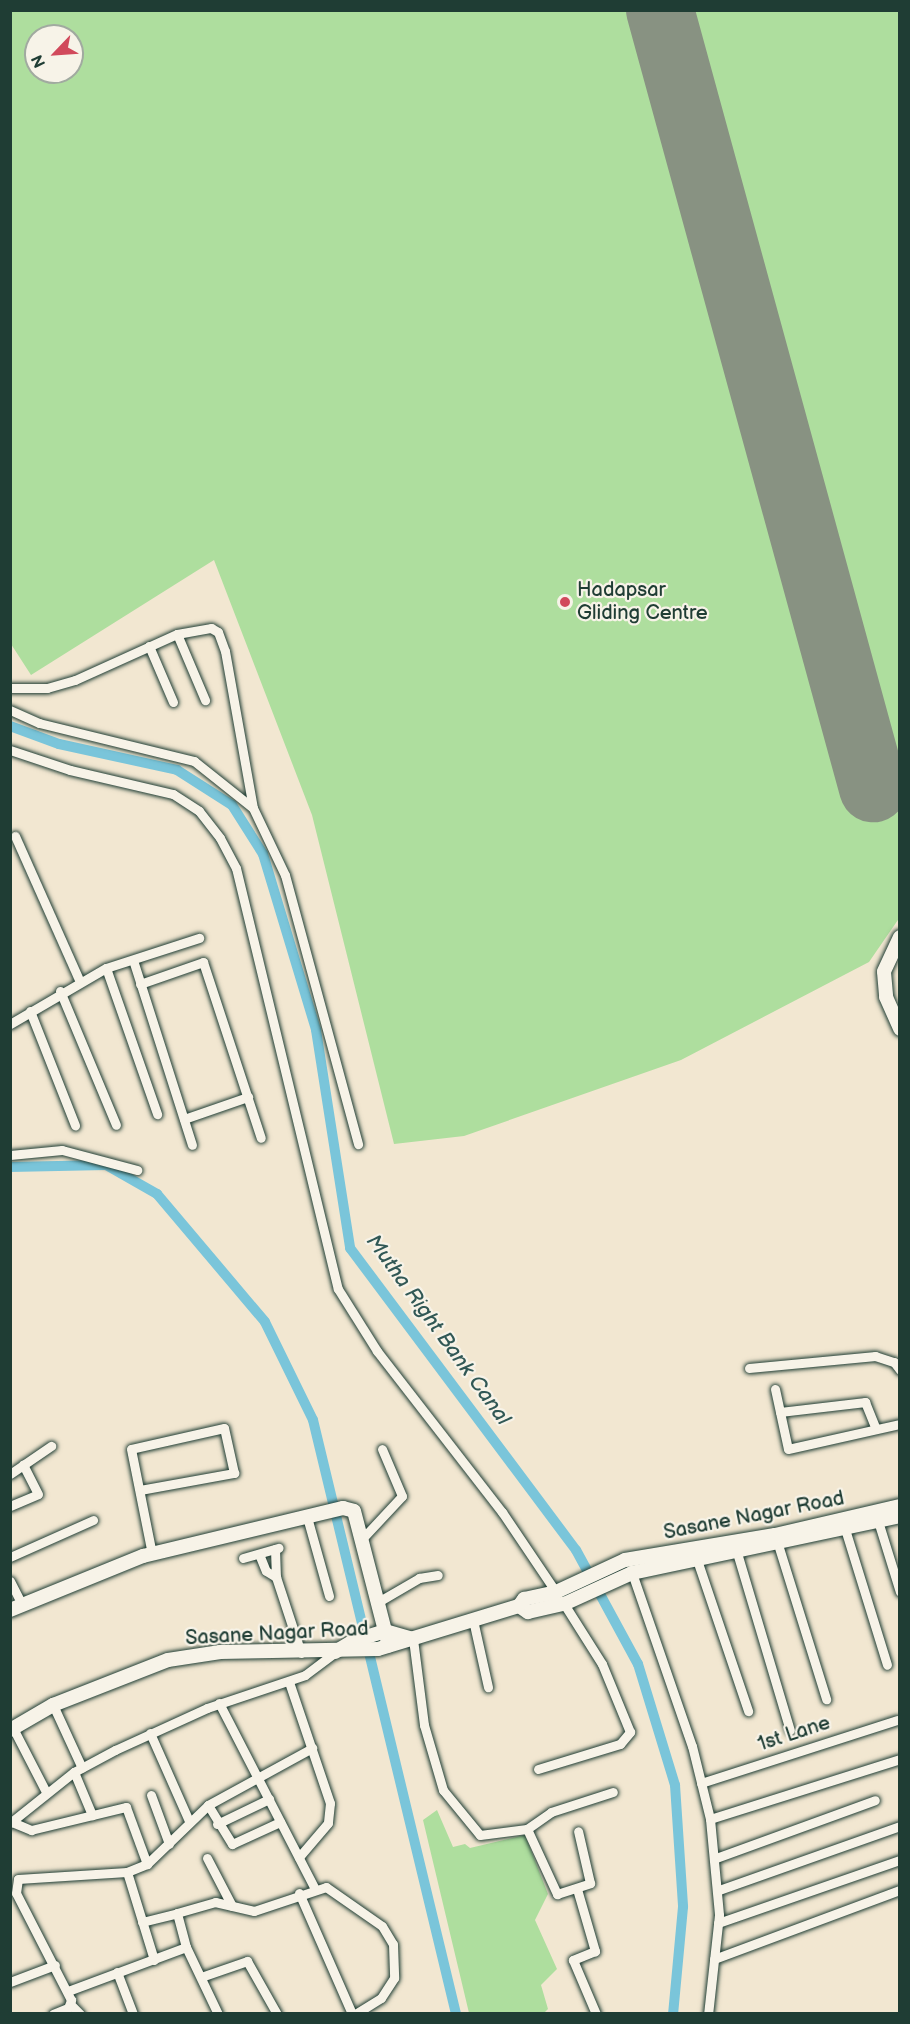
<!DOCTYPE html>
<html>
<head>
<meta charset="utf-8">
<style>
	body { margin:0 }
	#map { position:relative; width:910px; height:2024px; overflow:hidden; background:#f2e7d1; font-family:"Balsamiq Sans",sans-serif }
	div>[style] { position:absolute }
	.green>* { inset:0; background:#aede9e }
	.canal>* { height:10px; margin:-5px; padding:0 5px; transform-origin:5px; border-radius:5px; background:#7ac5da }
	.runway>* { height:68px; margin:-34px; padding:0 34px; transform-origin:34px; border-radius:34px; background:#889282 }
	.roads { filter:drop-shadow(0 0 2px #1f3d34) drop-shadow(0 0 2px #1f3d34) }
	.street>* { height:9px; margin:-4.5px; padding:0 4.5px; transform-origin:4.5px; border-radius:4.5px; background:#f7f3e8 }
	.secondary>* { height:14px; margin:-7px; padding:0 7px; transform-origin:7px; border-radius:7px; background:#f7f3e8 }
	.dots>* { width:16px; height:16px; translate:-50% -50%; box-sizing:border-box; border:3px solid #f7f3e8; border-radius:50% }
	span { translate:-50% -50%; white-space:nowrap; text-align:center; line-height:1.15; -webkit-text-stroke:4.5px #f7f3e8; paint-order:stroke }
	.poi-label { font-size:20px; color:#1f3d34 }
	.left { translate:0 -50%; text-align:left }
	.street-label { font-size:20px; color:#1f3d34 }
	.water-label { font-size:21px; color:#315855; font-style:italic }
	.frame { position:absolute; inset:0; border:12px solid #1f3d34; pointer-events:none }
	.north { position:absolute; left:24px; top:24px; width:60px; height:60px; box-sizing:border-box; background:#f7f3e8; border:2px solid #a1aaa0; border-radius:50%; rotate:245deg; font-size:16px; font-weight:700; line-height:24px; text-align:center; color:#1f3d34 }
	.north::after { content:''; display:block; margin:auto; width:21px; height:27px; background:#d1495b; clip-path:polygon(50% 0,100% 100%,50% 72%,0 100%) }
</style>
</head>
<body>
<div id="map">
	<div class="green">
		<i style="clip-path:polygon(evenodd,11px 10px,899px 11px,900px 917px,869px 962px,681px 1060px,464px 1136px,394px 1144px,312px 815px,214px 560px,31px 675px,11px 644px,11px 10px,36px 36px,72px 36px,72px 72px,36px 72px,36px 36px)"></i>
		<i style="clip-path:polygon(437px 1810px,453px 1847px,465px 1844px,470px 1848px,525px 1835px,548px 1894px,535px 1920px,557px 1969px,541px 1985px,548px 2009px,544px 2013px,469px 2013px,423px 1820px)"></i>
	</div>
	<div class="canal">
		<i style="left:10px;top:726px;width:52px;rotate:20.2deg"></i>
		<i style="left:59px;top:744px;width:121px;rotate:12.4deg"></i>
		<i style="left:177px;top:770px;width:65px;rotate:32.5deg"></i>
		<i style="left:232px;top:805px;width:58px;rotate:57.7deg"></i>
		<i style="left:263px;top:854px;width:184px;rotate:73.2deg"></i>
		<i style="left:316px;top:1030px;width:221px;rotate:81.1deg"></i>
		<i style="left:350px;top:1248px;width:377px;rotate:53.2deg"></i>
		<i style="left:576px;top:1550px;width:130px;rotate:61.5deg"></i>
		<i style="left:638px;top:1664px;width:127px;rotate:73deg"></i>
		<i style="left:675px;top:1785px;width:122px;rotate:86.2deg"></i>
		<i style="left:683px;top:1907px;width:107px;rotate:95.3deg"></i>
		<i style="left:10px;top:1167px;width:96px;rotate:-1.2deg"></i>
		<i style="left:106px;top:1165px;width:59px;rotate:29.6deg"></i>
		<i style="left:157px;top:1194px;width:167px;rotate:49.8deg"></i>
		<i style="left:265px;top:1322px;width:109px;rotate:63.9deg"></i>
		<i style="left:313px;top:1420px;width:611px;rotate:76.46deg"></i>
	</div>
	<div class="runway">
		<i style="left:660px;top:10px;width:807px;rotate:74.69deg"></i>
	</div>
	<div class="roads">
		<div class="street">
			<i style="left:177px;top:634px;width:72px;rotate:67deg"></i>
			<i style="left:149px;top:646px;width:61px;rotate:66.8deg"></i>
			<i style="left:10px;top:688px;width:37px"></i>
			<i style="left:47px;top:688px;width:29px;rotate:-16deg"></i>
			<i style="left:75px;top:680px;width:112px;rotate:-24.3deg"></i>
			<i style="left:177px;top:634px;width:35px;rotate:-10deg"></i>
			<i style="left:211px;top:628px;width:8px;rotate:30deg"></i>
			<i style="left:218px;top:632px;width:20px;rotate:70deg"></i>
			<i style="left:225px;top:651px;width:159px;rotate:79.9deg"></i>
			<i style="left:10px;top:710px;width:32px;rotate:24deg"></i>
			<i style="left:39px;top:723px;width:160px;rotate:13.8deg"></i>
			<i style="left:194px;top:761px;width:75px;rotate:38.5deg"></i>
			<i style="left:253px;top:808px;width:74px;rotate:64.5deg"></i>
			<i style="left:285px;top:875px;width:279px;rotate:74.8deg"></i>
			<i style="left:10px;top:750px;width:63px;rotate:18.4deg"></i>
			<i style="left:70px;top:770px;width:106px;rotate:13.1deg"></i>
			<i style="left:173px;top:794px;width:31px;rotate:33deg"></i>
			<i style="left:199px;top:811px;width:34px;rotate:52deg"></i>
			<i style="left:220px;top:838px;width:34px;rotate:62deg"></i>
			<i style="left:236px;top:868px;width:433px;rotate:76.4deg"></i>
			<i style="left:338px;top:1289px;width:73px;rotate:57.8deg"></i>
			<i style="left:377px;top:1351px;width:204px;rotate:52.2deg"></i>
			<i style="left:502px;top:1512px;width:97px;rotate:56deg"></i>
			<i style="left:15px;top:836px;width:158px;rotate:66deg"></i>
			<i style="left:133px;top:960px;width:194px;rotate:72.3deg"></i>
			<i style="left:106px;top:968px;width:155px;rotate:70.7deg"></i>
			<i style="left:140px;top:984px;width:67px;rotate:-19.2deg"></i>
			<i style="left:203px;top:962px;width:185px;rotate:71.8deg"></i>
			<i style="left:60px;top:991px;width:145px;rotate:67.3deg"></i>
			<i style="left:30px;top:1011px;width:123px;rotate:68.5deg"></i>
			<i style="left:10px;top:1024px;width:111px;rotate:-30.3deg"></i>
			<i style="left:106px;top:968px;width:98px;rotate:-17.9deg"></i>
			<i style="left:184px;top:1119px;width:68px;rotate:-19deg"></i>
			<i style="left:10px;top:1155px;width:52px;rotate:-5.5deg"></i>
			<i style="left:62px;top:1150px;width:78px;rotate:14.9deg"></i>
			<i style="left:749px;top:1368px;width:127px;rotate:-5.4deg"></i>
			<i style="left:875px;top:1356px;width:20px;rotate:18deg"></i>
			<i style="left:894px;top:1362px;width:10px;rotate:53deg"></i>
			<i style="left:775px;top:1389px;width:61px;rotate:77.8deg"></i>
			<i style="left:788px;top:1449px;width:115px;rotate:-12.6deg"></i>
			<i style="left:780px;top:1412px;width:86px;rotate:-6.7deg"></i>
			<i style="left:865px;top:1402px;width:29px;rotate:68deg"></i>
			<i style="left:10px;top:1474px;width:50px;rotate:-34.3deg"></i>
			<i style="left:140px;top:1490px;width:96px;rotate:-10.3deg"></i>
			<i style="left:234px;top:1473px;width:46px;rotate:-102.5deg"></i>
			<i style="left:224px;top:1428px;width:95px;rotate:167.3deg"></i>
			<i style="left:131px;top:1449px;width:107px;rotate:78.7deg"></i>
			<i style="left:10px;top:1506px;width:30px;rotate:-23deg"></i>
			<i style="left:38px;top:1494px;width:33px;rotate:-117deg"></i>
			<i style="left:307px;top:1517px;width:82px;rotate:74.4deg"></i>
			<i style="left:878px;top:1521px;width:74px;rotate:72.8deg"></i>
			<i style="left:845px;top:1529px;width:142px;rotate:72.8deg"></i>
			<i style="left:776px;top:1538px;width:169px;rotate:72.7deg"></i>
			<i style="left:361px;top:1540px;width:60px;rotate:-47deg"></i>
			<i style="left:402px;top:1496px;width:51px;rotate:-113.1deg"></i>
			<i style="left:735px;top:1546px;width:192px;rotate:73.4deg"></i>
			<i style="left:275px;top:1549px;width:28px;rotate:88deg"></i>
			<i style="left:276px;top:1577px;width:80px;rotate:71.8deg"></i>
			<i style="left:259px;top:1554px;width:18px;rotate:68deg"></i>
			<i style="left:266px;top:1571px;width:12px;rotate:31deg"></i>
			<i style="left:695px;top:1554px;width:166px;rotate:71.3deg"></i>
			<i style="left:10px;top:1557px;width:91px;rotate:-24deg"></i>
			<i style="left:243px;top:1558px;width:37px;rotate:-16deg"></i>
			<i style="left:632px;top:1573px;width:183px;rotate:70.9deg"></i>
			<i style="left:692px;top:1746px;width:75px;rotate:76.1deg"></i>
			<i style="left:710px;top:1819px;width:96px;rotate:84.6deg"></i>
			<i style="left:719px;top:1915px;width:100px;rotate:96.3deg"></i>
			<i style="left:10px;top:1581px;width:27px;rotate:63deg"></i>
			<i style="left:378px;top:1602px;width:48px;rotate:-30.3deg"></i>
			<i style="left:419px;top:1578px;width:19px;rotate:-9deg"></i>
			<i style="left:473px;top:1620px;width:69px;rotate:77.4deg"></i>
			<i style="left:413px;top:1639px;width:87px;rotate:82.7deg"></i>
			<i style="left:424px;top:1725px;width:68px;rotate:73.7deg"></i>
			<i style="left:443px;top:1790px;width:58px;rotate:50.6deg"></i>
			<i style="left:480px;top:1835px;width:47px;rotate:-7.3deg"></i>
			<i style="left:527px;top:1829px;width:72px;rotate:65.2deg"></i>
			<i style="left:557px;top:1894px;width:35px;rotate:-18deg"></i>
			<i style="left:590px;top:1883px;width:53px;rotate:-103deg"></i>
			<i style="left:289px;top:1682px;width:128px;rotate:71.3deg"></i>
			<i style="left:330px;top:1803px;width:20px;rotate:96deg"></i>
			<i style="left:328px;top:1823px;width:45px;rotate:130.5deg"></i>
			<i style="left:219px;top:1703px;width:207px;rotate:62.7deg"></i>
			<i style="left:53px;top:1705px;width:69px;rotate:65.3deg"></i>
			<i style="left:13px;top:1728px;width:72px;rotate:62.7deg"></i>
			<i style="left:150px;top:1733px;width:96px;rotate:66.1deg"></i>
			<i style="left:538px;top:1769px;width:86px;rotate:-17deg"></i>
			<i style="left:620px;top:1744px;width:16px;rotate:-50deg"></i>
			<i style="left:630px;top:1732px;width:74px;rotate:-112.4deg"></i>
			<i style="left:602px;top:1664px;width:71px;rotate:-122.3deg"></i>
			<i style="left:74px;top:1772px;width:47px;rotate:67.3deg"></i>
			<i style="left:701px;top:1783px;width:206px;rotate:-17.8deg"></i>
			<i style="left:151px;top:1795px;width:52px;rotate:69.8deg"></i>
			<i style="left:208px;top:1805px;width:46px;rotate:58.4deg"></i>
			<i style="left:232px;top:1844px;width:53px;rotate:-24.6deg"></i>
			<i style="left:710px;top:1819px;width:199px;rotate:-17.5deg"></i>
			<i style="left:12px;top:1822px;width:21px;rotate:23deg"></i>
			<i style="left:31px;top:1830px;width:98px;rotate:-13.6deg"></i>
			<i style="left:126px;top:1807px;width:61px;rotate:69.8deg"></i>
			<i style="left:10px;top:1823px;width:82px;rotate:-38.6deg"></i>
			<i style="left:74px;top:1772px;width:47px;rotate:-28.2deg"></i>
			<i style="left:115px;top:1750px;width:101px;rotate:-24.5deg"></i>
			<i style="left:207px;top:1708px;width:103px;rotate:-18.6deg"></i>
			<i style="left:305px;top:1675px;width:36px;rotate:-37deg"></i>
			<i style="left:217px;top:1824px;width:58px;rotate:-25.7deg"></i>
			<i style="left:527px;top:1829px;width:29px;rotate:-35deg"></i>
			<i style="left:551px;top:1812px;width:65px;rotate:-17.9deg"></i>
			<i style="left:207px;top:1858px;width:54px;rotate:62.5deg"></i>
			<i style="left:716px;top:1858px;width:169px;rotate:-20deg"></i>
			<i style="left:127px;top:1872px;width:92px;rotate:72.9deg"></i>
			<i style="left:577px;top:1889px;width:65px;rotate:73.8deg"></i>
			<i style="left:595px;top:1951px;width:24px;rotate:158deg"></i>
			<i style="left:573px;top:1960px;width:59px;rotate:66.9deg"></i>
			<i style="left:719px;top:1890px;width:192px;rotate:-19.5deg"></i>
			<i style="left:299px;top:1893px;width:132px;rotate:66.3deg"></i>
			<i style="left:142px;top:1922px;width:36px;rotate:-14deg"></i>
			<i style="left:718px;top:1923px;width:193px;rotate:-19.1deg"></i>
			<i style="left:186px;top:1947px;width:74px;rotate:64.5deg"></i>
			<i style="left:714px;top:1959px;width:198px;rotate:-20.4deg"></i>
			<i style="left:117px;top:1972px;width:45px;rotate:69.1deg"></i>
			<i style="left:201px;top:1977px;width:49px;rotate:-19.2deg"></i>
			<i style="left:247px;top:1961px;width:61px;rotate:60.5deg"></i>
			<i style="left:10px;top:1982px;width:48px;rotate:-20.7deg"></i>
			<i style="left:68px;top:1991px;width:126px;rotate:-20.4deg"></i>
			<i style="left:186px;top:1947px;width:35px;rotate:-105deg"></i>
			<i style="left:177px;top:1913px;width:40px;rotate:-16deg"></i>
			<i style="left:215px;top:1902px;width:40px;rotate:13deg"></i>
			<i style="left:254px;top:1911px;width:76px;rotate:-18.4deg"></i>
			<i style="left:326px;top:1887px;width:68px;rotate:34.9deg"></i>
			<i style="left:382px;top:1926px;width:21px;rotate:59deg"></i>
			<i style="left:393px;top:1944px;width:34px;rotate:88deg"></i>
			<i style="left:394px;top:1978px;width:24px;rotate:123deg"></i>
			<i style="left:381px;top:1998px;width:31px;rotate:148deg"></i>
			<i style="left:71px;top:2005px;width:13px;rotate:45deg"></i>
			<i style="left:53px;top:2014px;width:16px;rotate:-22deg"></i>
			<i style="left:68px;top:2008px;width:9px;rotate:-69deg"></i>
			<i style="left:71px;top:2000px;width:120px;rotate:-117.2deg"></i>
			<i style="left:16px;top:1893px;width:14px;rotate:-82deg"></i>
			<i style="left:18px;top:1879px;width:109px;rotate:-3.7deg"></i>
			<i style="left:127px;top:1872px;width:22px;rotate:-22deg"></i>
			<i style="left:147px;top:1864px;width:85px;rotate:-44deg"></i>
			<i style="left:208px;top:1805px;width:119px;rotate:-28.7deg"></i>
		</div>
		<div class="secondary">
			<i style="left:900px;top:937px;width:38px;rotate:115deg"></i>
			<i style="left:884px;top:972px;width:25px;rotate:85deg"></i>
			<i style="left:886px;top:997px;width:35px;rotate:66deg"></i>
			<i style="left:519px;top:1606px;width:11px;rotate:34deg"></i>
			<i style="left:528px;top:1612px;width:37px;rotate:-13deg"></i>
			<i style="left:564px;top:1604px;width:75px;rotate:-24.5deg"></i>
			<i style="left:632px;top:1573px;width:274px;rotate:-12deg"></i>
			<i style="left:10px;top:1610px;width:144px;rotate:-22.1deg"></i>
			<i style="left:143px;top:1556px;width:206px;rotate:-13.5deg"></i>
			<i style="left:343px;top:1508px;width:11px;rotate:15deg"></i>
			<i style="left:354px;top:1511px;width:139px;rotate:75.5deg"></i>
			<i style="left:335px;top:1652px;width:21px;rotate:-31deg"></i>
			<i style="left:353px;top:1641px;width:34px;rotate:-17deg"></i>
			<i style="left:385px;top:1631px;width:29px;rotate:16deg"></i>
			<i style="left:10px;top:1730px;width:50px;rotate:-30.2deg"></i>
			<i style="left:53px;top:1705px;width:123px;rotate:-21.4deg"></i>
			<i style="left:168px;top:1660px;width:53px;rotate:-8.7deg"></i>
			<i style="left:220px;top:1652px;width:158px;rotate:-1.1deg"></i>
			<i style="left:378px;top:1649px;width:147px;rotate:-17deg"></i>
			<i style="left:519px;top:1606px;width:9px;rotate:-54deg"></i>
			<i style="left:524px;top:1599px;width:33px;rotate:-12deg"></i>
			<i style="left:556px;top:1592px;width:76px;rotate:-24.9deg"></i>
			<i style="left:625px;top:1560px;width:152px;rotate:-9.5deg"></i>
			<i style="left:775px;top:1535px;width:128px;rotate:-13.1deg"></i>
		</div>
	</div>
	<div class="dots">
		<i style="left:565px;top:602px;background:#d1495b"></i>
	</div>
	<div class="poi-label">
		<span class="left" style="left:577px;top:602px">Hadapsar<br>Gliding Centre</span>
	</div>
	<div class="street-label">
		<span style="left:754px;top:1516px;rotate:-11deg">Sasane Nagar Road</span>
		<span style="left:277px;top:1634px;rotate:-3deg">Sasane Nagar Road</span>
		<span style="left:794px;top:1734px;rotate:-18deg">1st Lane</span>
	</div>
	<div class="water-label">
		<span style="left:438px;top:1330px;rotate:54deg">Mutha Right Bank Canal</span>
	</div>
	<div class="frame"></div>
	<div class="north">N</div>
</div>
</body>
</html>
